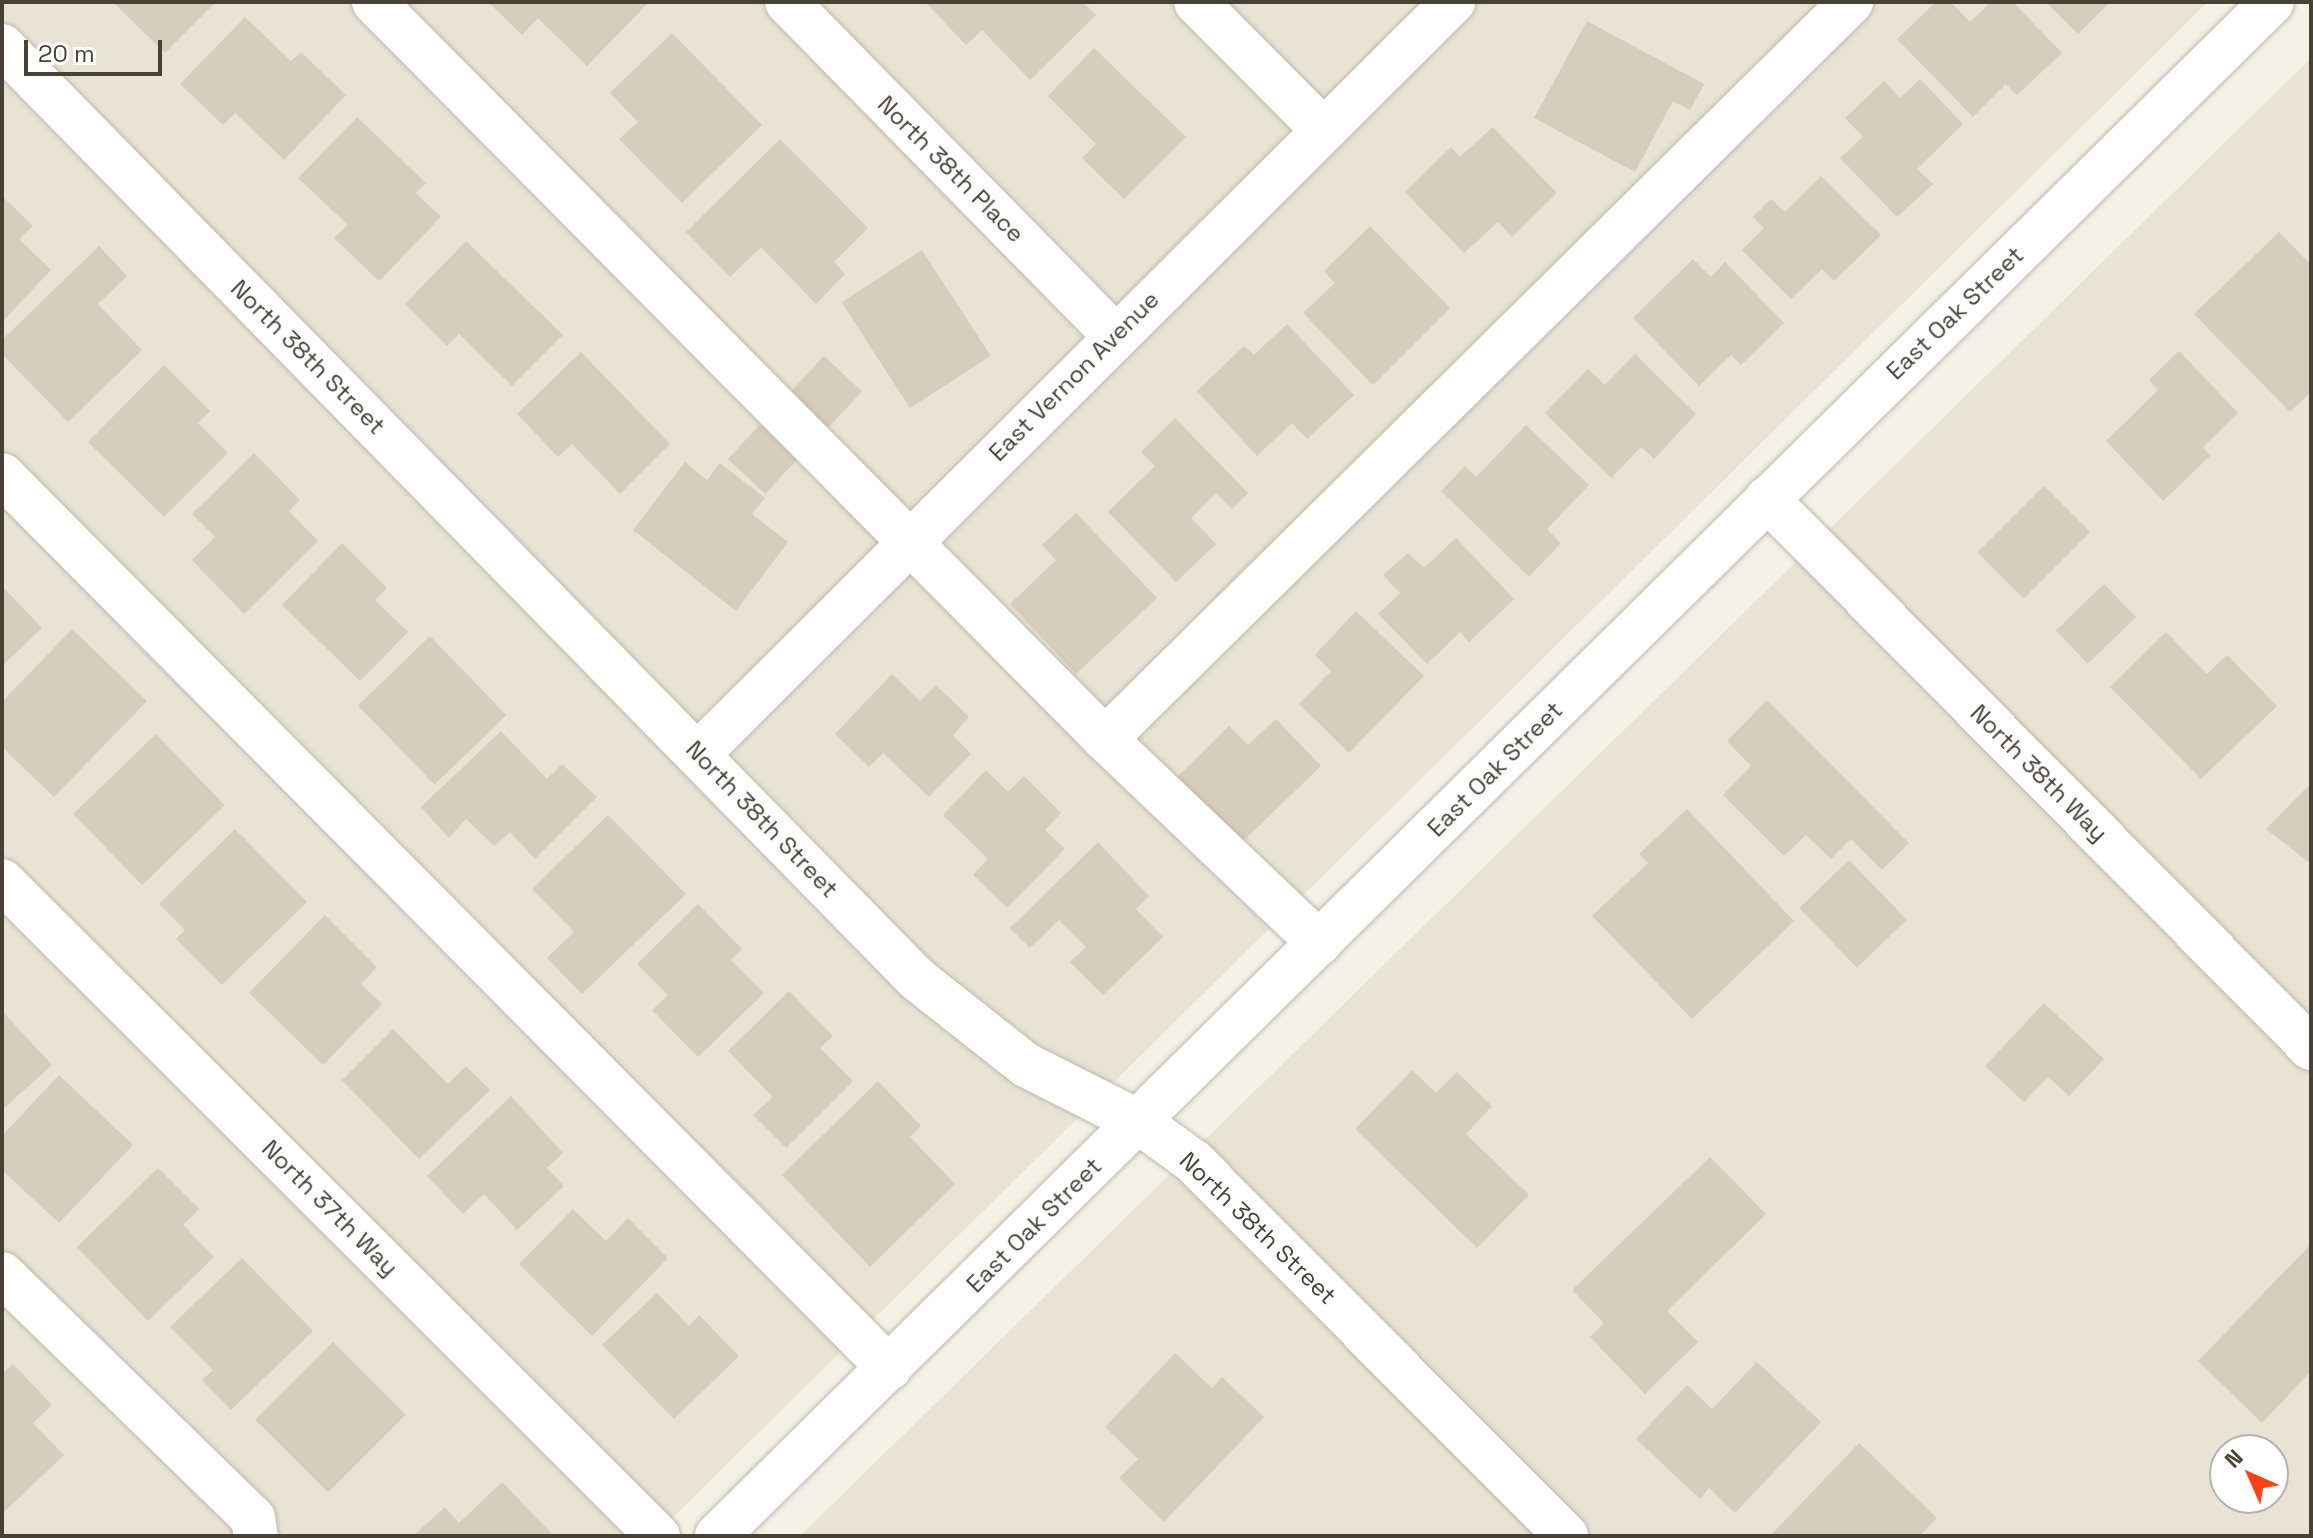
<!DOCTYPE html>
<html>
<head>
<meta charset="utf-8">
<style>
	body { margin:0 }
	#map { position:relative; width:2313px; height:1538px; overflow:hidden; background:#f4f1e7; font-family:"Space Grotesk",sans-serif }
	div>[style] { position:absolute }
	.residential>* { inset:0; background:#e8e3d5 }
	.building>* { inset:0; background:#d6cdbc; transform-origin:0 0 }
	.roads { filter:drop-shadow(0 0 2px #c0b9a9) drop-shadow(0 0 2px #c0b9a9) }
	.minor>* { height:44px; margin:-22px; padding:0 22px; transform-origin:22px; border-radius:22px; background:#fff }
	span { translate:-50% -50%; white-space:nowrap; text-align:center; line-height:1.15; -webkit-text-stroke:6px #fff; paint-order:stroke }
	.street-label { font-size:24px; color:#474136 }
	.frame { position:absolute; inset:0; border:4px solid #474136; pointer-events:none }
	.north { position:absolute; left:2209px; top:1434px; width:80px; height:80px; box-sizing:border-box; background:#fff; border:2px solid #b5b3af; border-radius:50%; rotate:315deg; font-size:22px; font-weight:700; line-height:32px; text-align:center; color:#474136 }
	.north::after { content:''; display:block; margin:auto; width:28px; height:36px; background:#ff4113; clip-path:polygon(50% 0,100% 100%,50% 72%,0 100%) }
	.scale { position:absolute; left:24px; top:40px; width:138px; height:36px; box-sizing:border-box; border:4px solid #474136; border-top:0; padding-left:10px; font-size:24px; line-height:28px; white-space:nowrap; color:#474136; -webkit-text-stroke:6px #fff; paint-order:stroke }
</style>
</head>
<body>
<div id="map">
	<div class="residential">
		<i style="clip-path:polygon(2px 2px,2208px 2px,654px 1536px,2px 1536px)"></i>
		<i style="clip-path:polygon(evenodd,2311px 58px,2311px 1536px,800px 1536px,2311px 58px,2225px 1450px,2273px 1450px,2273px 1498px,2225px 1498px,2225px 1450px)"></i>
	</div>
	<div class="building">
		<i style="clip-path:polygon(113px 2px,216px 2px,165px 53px)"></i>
		<i style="clip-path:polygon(488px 2px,649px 2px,587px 66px,538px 18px,522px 35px)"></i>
		<i style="clip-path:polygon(925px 2px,1083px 2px,1096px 15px,1030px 80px,982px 30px,966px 45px)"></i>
		<i style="clip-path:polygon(1936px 2px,1951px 2px,1970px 22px,1991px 2px,2013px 2px,2062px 53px,2017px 95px,2006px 84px,1973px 117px,1897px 39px)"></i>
		<i style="clip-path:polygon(2046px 2px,2110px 2px,2078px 34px)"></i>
		<i style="clip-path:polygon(245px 17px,291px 61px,301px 52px,346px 95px,284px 160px,235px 113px,223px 125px,180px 84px)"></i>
		<i style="clip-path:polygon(1587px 21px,1704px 84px,1690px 110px,1673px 101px,1635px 172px,1534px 118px)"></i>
		<i style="clip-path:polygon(672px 33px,762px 125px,682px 203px,619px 139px,638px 122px,610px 93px)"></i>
		<i style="clip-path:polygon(1094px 48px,1186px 137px,1124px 199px,1082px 158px,1096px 144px,1048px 96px)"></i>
		<i style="clip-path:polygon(1920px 79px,1963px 124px,1917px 169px,1933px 184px,1897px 217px,1840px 158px,1863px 137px,1845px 118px,1884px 81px,1900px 98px)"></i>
		<i style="clip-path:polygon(357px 117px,426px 183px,416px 193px,441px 217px,379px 281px,334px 238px,348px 225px,298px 178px)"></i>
		<i style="clip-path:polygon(1493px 127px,1557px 193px,1512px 237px,1498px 222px,1464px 253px,1405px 192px,1451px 147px,1460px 157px)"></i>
		<i style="clip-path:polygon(780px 139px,868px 228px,834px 262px,845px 274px,816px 304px,761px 247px,730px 277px,686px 232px)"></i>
		<i style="clip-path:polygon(1821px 176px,1881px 235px,1834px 281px,1822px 269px,1791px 299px,1742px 250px,1764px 228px,1753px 217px,1771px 199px,1785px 212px)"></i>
		<i style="clip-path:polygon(2px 196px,33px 226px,19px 239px,51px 270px,2px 322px)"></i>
		<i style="clip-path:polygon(1370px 226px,1450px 308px,1373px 385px,1303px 313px,1335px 283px,1324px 271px)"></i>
		<i style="clip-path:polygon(2279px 232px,2311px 265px,2311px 392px,2290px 412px,2194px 314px)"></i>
		<i style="clip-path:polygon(466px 241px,563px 335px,512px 386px,459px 334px,447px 346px,405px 304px)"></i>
		<i style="clip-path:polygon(99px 246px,127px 276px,98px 304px,142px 350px,68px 422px,2px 354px,2px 340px)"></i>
		<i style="left:922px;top:250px;width:126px;height:96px;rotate:57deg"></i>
		<i style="clip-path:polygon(1693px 259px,1711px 277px,1725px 262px,1784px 323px,1741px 365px,1731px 355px,1699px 386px,1633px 318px)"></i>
		<i style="clip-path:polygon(1287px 324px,1354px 395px,1307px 439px,1292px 423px,1257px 456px,1197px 391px,1244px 346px,1254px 355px)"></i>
		<i style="clip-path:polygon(2179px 351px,2238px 413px,2203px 447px,2210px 456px,2163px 501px,2106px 441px,2158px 390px,2149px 380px)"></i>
		<i style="clip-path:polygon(581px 352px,670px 444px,620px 494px,572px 444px,558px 457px,517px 414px)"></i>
		<i style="clip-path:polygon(1635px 354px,1696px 414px,1654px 459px,1641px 447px,1611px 478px,1545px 413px,1588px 369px,1605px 385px)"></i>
		<i style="left:824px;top:356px;width:52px;height:52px;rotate:43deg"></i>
		<i style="clip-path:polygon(164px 365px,210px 411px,198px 423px,228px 453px,164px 517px,88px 442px)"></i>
		<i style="left:766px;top:418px;width:51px;height:56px;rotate:43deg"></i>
		<i style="clip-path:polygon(1175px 418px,1248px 493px,1232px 509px,1216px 493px,1191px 518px,1216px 544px,1176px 582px,1108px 512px,1155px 466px,1141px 452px)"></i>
		<i style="clip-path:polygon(1526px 425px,1589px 485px,1547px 529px,1561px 543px,1529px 577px,1441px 491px,1465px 466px,1476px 477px)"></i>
		<i style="clip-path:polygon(254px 453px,300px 500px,289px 511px,318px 541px,244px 614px,192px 560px,215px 537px,192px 514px)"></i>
		<i style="clip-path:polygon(685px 462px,707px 480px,720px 463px,765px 498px,752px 514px,788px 542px,736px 611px,633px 530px)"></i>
		<i style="left:2044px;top:486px;width:65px;height:94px;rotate:45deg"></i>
		<i style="clip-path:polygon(1076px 513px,1157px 598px,1076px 674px,1010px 604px,1056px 560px,1042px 545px)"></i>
		<i style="clip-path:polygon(1456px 538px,1514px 599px,1469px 642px,1460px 632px,1427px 664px,1378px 614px,1400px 593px,1383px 575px,1408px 553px,1424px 568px)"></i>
		<i style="clip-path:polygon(342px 543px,387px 588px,375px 600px,408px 632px,360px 681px,282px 605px)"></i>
		<i style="left:2104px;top:584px;width:46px;height:67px;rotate:46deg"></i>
		<i style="clip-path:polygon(2px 586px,42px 628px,2px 666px)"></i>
		<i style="clip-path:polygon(1356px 611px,1424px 676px,1349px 753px,1299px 704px,1331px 671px,1315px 655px)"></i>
		<i style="clip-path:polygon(72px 629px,147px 701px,54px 797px,2px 747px,2px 702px)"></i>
		<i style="clip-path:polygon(2166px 632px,2207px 674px,2227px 655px,2277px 706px,2201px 779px,2110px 687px)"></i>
		<i style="left:430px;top:636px;width:110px;height:100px;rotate:46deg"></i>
		<i style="clip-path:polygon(892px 674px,920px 701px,936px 685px,969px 717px,953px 735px,971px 754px,929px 797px,883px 753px,869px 767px,835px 734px)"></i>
		<i style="clip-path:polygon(1767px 700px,1909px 843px,1882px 870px,1851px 839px,1831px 859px,1806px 835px,1784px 856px,1723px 795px,1751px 766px,1727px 741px)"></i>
		<i style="clip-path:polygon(1276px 719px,1321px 766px,1240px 844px,1176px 778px,1229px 726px,1248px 745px)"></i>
		<i style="clip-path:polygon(501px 731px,547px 779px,562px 764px,597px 797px,535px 859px,510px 832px,494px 846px,466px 819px,449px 838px,421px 807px)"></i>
		<i style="left:156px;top:734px;width:99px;height:115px;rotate:46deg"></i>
		<i style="clip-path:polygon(986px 770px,1008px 792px,1024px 776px,1061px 813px,1045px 830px,1065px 849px,1007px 908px,973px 875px,988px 859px,943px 815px)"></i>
		<i style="clip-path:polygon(2311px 783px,2311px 864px,2266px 829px)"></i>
		<i style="clip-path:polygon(1687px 809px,1794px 921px,1692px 1019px,1592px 916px,1648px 863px,1639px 854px)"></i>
		<i style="clip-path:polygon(608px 815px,686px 894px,582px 994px,547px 958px,574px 932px,532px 889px)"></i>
		<i style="clip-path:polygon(235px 829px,307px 902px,222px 985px,176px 939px,185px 930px,159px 904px)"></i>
		<i style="clip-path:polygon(1098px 842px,1149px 896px,1136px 909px,1163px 937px,1103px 995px,1070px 962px,1086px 947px,1059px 920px,1030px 948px,1010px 928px)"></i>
		<i style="left:1849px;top:860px;width:83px;height:69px;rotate:46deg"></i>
		<i style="clip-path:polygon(698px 904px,742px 949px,731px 960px,764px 993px,698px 1057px,652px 1010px,668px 995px,637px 964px)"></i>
		<i style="clip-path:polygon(325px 915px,377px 967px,361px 984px,382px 1004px,323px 1065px,249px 993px)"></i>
		<i style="clip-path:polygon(789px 991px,833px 1036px,820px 1048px,853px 1081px,786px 1148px,753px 1115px,773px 1097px,728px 1051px)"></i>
		<i style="clip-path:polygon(2044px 1003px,2104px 1059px,2069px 1096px,2048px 1077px,2024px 1102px,1985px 1066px)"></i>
		<i style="clip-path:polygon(2px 1011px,52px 1065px,2px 1110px)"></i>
		<i style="clip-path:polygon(393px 1029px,448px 1084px,466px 1066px,490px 1090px,419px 1159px,342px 1080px)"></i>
		<i style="clip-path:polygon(1412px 1070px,1436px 1093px,1457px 1072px,1492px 1106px,1466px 1134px,1529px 1195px,1477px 1248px,1355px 1129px)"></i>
		<i style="clip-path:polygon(59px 1075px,133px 1145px,59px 1223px,2px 1170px,2px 1136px)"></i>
		<i style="clip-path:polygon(878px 1081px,921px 1126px,910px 1137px,955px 1184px,870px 1267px,782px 1175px)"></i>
		<i style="clip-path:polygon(511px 1096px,563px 1153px,547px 1168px,564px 1186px,517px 1230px,484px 1194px,463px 1214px,427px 1176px)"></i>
		<i style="clip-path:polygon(1710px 1157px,1766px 1214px,1667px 1311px,1698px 1342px,1645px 1394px,1590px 1337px,1604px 1323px,1572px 1290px)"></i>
		<i style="clip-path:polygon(158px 1168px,199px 1209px,183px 1225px,214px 1257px,148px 1321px,77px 1247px)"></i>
		<i style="clip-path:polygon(573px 1209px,606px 1241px,628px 1218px,668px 1258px,592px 1336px,519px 1264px)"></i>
		<i style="clip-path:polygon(2311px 1244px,2311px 1371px,2262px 1423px,2198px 1361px)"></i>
		<i style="clip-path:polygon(242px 1258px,313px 1331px,231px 1410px,202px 1380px,213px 1370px,170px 1327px)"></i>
		<i style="clip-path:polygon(657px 1293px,689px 1326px,699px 1315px,739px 1356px,674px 1419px,602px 1345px)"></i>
		<i style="left:333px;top:1342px;width:103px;height:110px;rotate:45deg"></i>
		<i style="clip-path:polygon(1175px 1353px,1212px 1388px,1222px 1377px,1264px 1417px,1164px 1522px,1119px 1478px,1138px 1459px,1105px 1427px)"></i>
		<i style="clip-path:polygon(1757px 1362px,1821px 1422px,1735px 1513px,1709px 1488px,1700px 1499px,1636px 1439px,1687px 1385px,1712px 1409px)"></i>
		<i style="clip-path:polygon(13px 1364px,52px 1405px,33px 1423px,64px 1455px,4px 1512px,2px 1374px)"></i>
		<i style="clip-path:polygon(1859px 1443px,1937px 1518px,1920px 1536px,1770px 1536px)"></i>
		<i style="clip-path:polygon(502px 1482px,554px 1536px,413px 1536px,445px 1507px,459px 1523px)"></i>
	</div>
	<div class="roads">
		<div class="minor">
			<i style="left:374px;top:2px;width:1038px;rotate:45.23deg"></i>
			<i style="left:1105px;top:739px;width:296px;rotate:43.6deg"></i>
			<i style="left:787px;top:2px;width:468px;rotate:45.5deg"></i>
			<i style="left:1196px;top:2px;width:180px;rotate:45.2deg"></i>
			<i style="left:2px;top:46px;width:1307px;rotate:45.56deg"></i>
			<i style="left:917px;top:979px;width:139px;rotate:38.3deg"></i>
			<i style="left:1026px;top:1065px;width:127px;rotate:26.8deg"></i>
			<i style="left:1139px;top:1122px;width:68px;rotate:36deg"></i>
			<i style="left:1194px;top:1162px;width:528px;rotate:45.15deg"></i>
			<i style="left:2px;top:475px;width:1259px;rotate:45.19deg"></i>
			<i style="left:1767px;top:499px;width:773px;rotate:45.26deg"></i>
			<i style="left:1105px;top:739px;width:1049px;rotate:-44.65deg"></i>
			<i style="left:698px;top:754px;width:1066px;rotate:-44.89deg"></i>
			<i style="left:2px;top:881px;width:927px;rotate:44.96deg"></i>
			<i style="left:2px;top:1274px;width:350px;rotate:44.2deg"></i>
			<i style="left:253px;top:1518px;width:18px;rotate:81deg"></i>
			<i style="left:717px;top:1536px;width:2184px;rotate:-44.61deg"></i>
		</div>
	</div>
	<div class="street-label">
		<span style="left:951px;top:169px;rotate:45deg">North 38th Place</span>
		<span style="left:1955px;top:313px;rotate:-44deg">East Oak Street</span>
		<span style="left:308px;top:357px;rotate:45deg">North 38th Street</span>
		<span style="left:1074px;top:376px;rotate:-45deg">East Vernon Avenue</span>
		<span style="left:1495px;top:769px;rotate:-45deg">East Oak Street</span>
		<span style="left:2039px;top:773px;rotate:45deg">North 38th Way</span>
		<span style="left:762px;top:819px;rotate:46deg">North 38th Street</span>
		<span style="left:330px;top:1208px;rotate:45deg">North 37th Way</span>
		<span style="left:1034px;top:1225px;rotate:-45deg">East Oak Street</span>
		<span style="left:1258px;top:1228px;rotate:44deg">North 38th Street</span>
	</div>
	<div class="frame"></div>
	<div class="north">N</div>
	<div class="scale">20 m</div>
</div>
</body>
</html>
